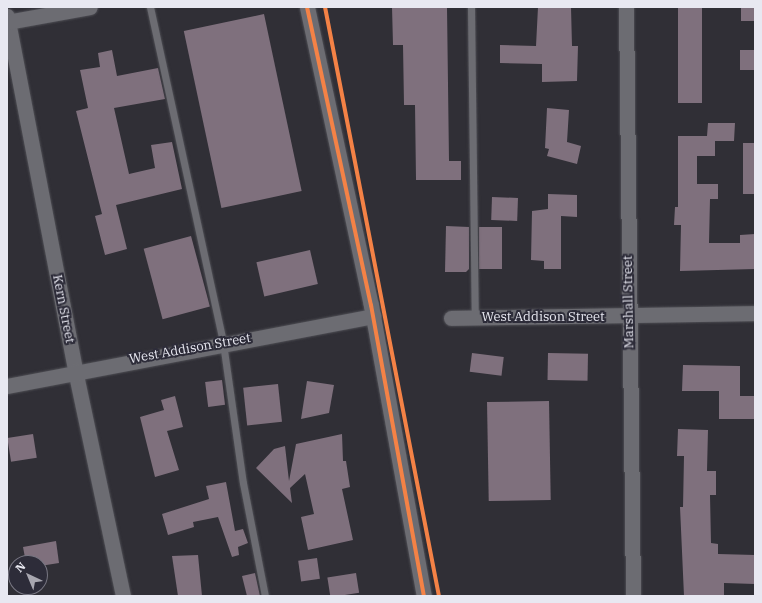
<!DOCTYPE html>
<html>
<head>
<meta charset="utf-8">
<style>
	body { margin:0 }
	#map { position:relative; width:762px; height:603px; overflow:hidden; background:#302f36; font-family:"IBM Plex Serif",serif }
	div>[style] { position:absolute }
	.building>* { inset:0; background:#7f707d; transform-origin:0 0 }
	.roads { filter:drop-shadow(0 0 1px #4e4e54) drop-shadow(0 0 1px #4e4e54) }
	.lane>* { height:7px; margin:-3.5px; padding:0 3.5px; transform-origin:3.5px; border-radius:3.5px; background:#6c6c72 }
	.street>* { height:15px; margin:-7.5px; padding:0 7.5px; transform-origin:7.5px; border-radius:7.5px; background:#6c6c72 }
	.cycleway>* { height:4px; margin:-2px; padding:0 2px; transform-origin:2px; border-radius:2px; background:#f48246 }
	span { translate:-50% -50%; white-space:nowrap; text-align:center; line-height:1.15; -webkit-text-stroke:4px #2d2c39; paint-order:stroke }
	.street-label { font-size:13px; color:#e8e8f1 }
	.frame { position:absolute; inset:0; border:8px solid #e8e8f1; pointer-events:none }
	.north { position:absolute; left:8px; top:555px; width:40px; height:40px; box-sizing:border-box; background:#2d2c39; border:1px solid #787783; border-radius:50%; rotate:316deg; font-size:11px; font-weight:700; line-height:16px; text-align:center; color:#e8e8f1 }
	.north::after { content:''; display:block; margin:auto; width:14px; height:18px; background:#a8a7b0; clip-path:polygon(50% 0,100% 100%,50% 72%,0 100%) }
</style>
</head>
<body>
<div id="map">
	<div class="building">
		<i style="clip-path:polygon(392px 7px,447px 7px,449px 161px,461px 161px,461px 180px,416px 180px,415px 105px,404px 105px,403px 45px,393px 45px)"></i>
		<i style="clip-path:polygon(538px 7px,571px 7px,572px 46px,578px 46px,577px 81px,542px 82px,542px 64px,500px 63px,500px 45px,536px 46px)"></i>
		<i style="left:678px;top:7px;width:24px;height:96px"></i>
		<i style="left:741px;top:7px;width:14px;height:14px"></i>
		<i style="left:264px;top:14px;width:181px;height:82px;rotate:78deg"></i>
		<i style="clip-path:polygon(112px 50px,117px 76px,158px 68px,165px 99px,114px 108px,129px 174px,155px 168px,151px 145px,172px 142px,182px 189px,116px 205px,127px 249px,105px 255px,95px 216px,102px 214px,76px 111px,88px 108px,80px 70px,100px 67px,98px 53px)"></i>
		<i style="left:740px;top:50px;width:15px;height:20px"></i>
		<i style="clip-path:polygon(547px 108px,569px 110px,567px 142px,581px 146px,577px 164px,547px 156px,549px 149px,545px 148px)"></i>
		<i style="clip-path:polygon(708px 123px,735px 123px,734px 141px,715px 141px,715px 156px,697px 156px,697px 184px,718px 184px,718px 199px,710px 199px,709px 243px,740px 243px,740px 235px,755px 234px,755px 269px,680px 271px,681px 225px,674px 225px,675px 207px,678px 207px,678px 136px,707px 136px)"></i>
		<i style="left:743px;top:143px;width:12px;height:51px"></i>
		<i style="clip-path:polygon(548px 194px,577px 195px,577px 217px,561px 216px,561px 269px,544px 269px,544px 261px,531px 260px,532px 211px,548px 209px)"></i>
		<i style="left:492px;top:197px;width:26px;height:23px;rotate:2deg"></i>
		<i style="clip-path:polygon(446px 226px,469px 227px,469px 269px,466px 272px,445px 272px)"></i>
		<i style="left:479px;top:227px;width:23px;height:42px"></i>
		<i style="left:191px;top:236px;width:73px;height:49px;rotate:75deg"></i>
		<i style="left:310px;top:250px;width:35px;height:55px;rotate:77deg"></i>
		<i style="left:472px;top:353px;width:32px;height:19px;rotate:7deg"></i>
		<i style="left:548px;top:353px;width:40px;height:27px;rotate:1deg"></i>
		<i style="clip-path:polygon(683px 365px,740px 366px,740px 396px,755px 396px,755px 419px,719px 419px,719px 391px,682px 391px)"></i>
		<i style="left:222px;top:380px;width:25px;height:17px;rotate:83deg"></i>
		<i style="clip-path:polygon(307px 381px,334px 385px,329px 413px,301px 419px)"></i>
		<i style="left:278px;top:384px;width:38px;height:35px;rotate:84deg"></i>
		<i style="clip-path:polygon(175px 396px,183px 427px,167px 431px,179px 470px,155px 477px,140px 417px,164px 410px,161px 400px)"></i>
		<i style="left:549px;top:401px;width:99px;height:62px;rotate:89deg"></i>
		<i style="clip-path:polygon(678px 429px,708px 430px,707px 471px,716px 471px,716px 495px,710px 495px,711px 543px,718px 544px,718px 554px,755px 555px,755px 584px,724px 583px,724px 596px,684px 596px,680px 507px,683px 507px,684px 456px,677px 456px)"></i>
		<i style="left:33px;top:434px;width:24px;height:26px;rotate:81deg"></i>
		<i style="clip-path:polygon(342px 434px,343px 461px,346px 461px,350px 487px,342px 489px,353px 540px,308px 550px,301px 517px,314px 514px,305px 474px,290px 488px,292px 503px,256px 468px,274px 449px,285px 446px,289px 481px,296px 444px)"></i>
		<i style="clip-path:polygon(226px 482px,235px 531px,243px 529px,248px 543px,238px 547px,239px 555px,232px 557px,218px 517px,193px 522px,194px 527px,168px 535px,162px 514px,209px 499px,206px 486px)"></i>
		<i style="clip-path:polygon(56px 541px,59px 563px,40px 566px,26px 563px,23px 547px)"></i>
		<i style="clip-path:polygon(198px 555px,202px 596px,178px 596px,172px 556px)"></i>
		<i style="left:317px;top:558px;width:21px;height:19px;rotate:82deg"></i>
		<i style="clip-path:polygon(255px 573px,260px 596px,247px 596px,242px 576px)"></i>
		<i style="left:356px;top:573px;width:20px;height:29px;rotate:81deg"></i>
	</div>
	<div class="roads">
		<div class="lane">
			<i style="left:150px;top:7px;width:344px;rotate:77.7deg"></i>
			<i style="left:223px;top:343px;width:141px;rotate:81.9deg"></i>
			<i style="left:243px;top:483px;width:115px;rotate:79deg"></i>
			<i style="left:471px;top:7px;width:311px;rotate:89.3deg"></i>
		</div>
		<div class="street">
			<i style="left:307px;top:7px;width:305px;rotate:77.9deg"></i>
			<i style="left:371px;top:305px;width:296px;rotate:79.7deg"></i>
			<i style="left:626px;top:7px;width:589px;rotate:89.32deg"></i>
			<i style="left:7px;top:16px;width:360px;rotate:79.1deg"></i>
			<i style="left:75px;top:370px;width:231px;rotate:78deg"></i>
			<i style="left:7px;top:22px;width:84px;rotate:-10.2deg"></i>
			<i style="left:451px;top:318px;width:304px;rotate:-0.9deg"></i>
			<i style="left:7px;top:386px;width:373px;rotate:-10.8deg"></i>
		</div>
	</div>
	<div class="cycleway">
		<i style="left:307px;top:7px;width:305px;rotate:77.9deg"></i>
		<i style="left:371px;top:305px;width:296px;rotate:79.7deg"></i>
		<i style="left:325px;top:7px;width:600px;rotate:79.05deg"></i>
	</div>
	<div class="street-label">
		<span style="left:629px;top:302px;rotate:-91deg">Marshall Street</span>
		<span style="left:63px;top:309px;rotate:79deg">Kern Street</span>
		<span style="left:543px;top:317px">West Addison Street</span>
		<span style="left:190px;top:349px;rotate:-10deg">West Addison Street</span>
	</div>
	<div class="frame"></div>
	<div class="north">N</div>
</div>
</body>
</html>
